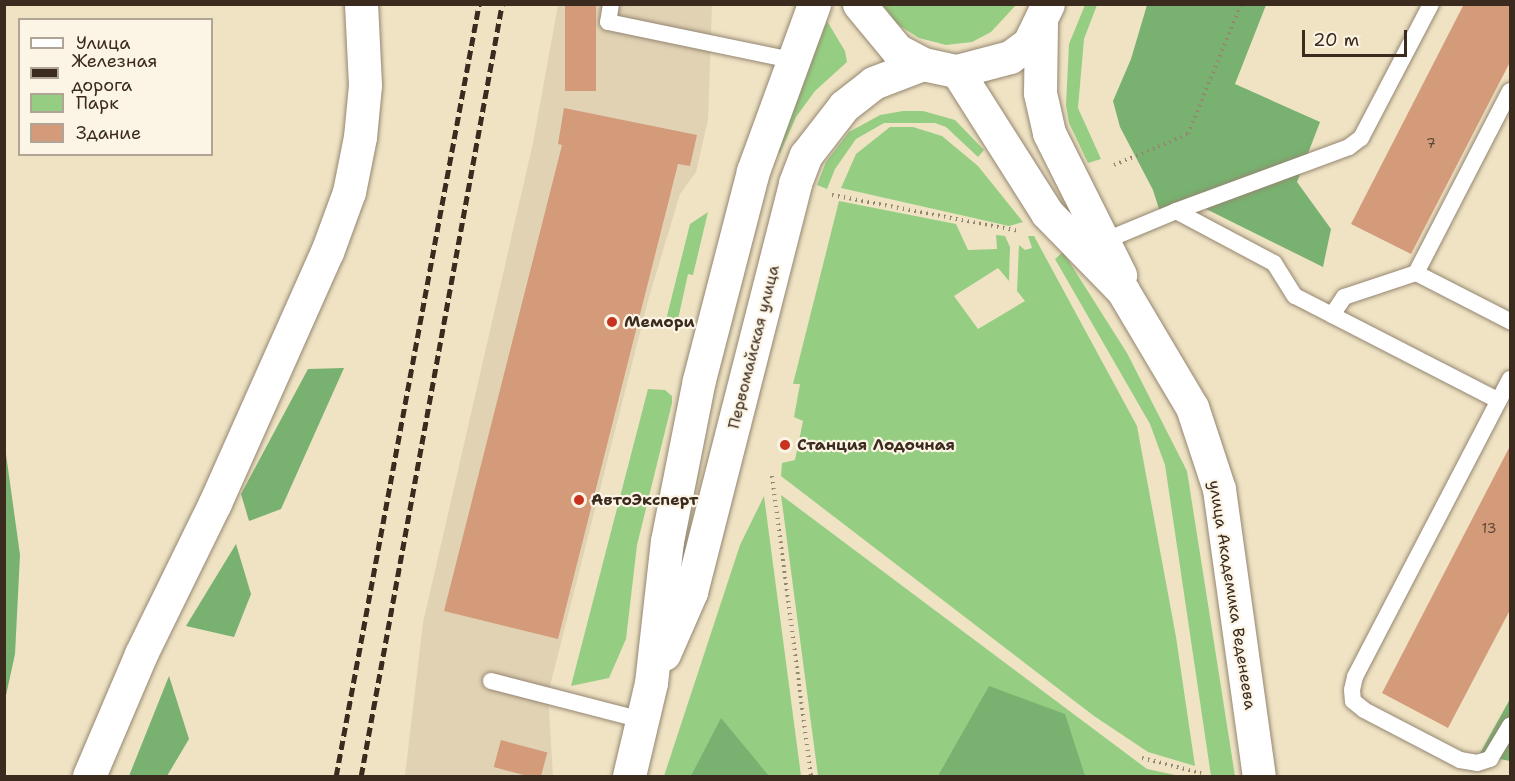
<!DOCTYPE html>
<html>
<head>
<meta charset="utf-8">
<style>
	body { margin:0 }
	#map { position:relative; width:1515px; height:781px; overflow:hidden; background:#efe3c4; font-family:"Shantell Sans",sans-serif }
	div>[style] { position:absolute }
	.built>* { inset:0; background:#e1d2b4 }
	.green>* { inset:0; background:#95ce82 }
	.forest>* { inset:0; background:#78b170 }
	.building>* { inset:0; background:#d39b7a; transform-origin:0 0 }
	.path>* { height:4px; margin-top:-2px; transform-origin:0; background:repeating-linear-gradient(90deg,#958671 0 1.5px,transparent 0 6px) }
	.roads { filter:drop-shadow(0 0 2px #958671) drop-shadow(0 0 2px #958671) }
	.lane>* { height:16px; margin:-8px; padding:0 8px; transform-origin:8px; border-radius:8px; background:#fff }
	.secondary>* { height:33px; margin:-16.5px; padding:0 16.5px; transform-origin:16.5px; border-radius:16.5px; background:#fff }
	.primary>* { height:33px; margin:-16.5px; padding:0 16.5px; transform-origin:16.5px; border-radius:16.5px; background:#fff }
	.rail>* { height:4.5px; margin-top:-2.25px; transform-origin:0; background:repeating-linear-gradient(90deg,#3b2a1e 0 9px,transparent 0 13.5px) }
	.dots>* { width:16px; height:16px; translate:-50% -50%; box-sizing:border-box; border:3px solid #fcf5e5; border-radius:50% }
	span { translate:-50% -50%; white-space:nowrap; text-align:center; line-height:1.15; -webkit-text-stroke:4.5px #fcf5e5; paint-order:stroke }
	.number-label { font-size:14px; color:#614635 }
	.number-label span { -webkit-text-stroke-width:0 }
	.poi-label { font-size:16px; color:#3b2a1e; font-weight:700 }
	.left { translate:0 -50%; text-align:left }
	.street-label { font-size:16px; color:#3b2a1e }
	.frame { position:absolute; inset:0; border:6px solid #3b2a1e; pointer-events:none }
	.legend { position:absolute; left:18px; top:18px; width:195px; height:138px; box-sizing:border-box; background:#fcf5e5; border:2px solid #afa495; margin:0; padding:8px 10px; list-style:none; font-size:18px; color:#3b2a1e }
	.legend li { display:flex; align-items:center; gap:12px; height:30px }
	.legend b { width:30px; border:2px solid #afa495 }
	.scale { position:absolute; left:1302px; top:30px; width:105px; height:27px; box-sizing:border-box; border:3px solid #3b2a1e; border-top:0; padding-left:8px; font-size:18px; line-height:21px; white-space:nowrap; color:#3b2a1e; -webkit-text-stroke:4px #fcf5e5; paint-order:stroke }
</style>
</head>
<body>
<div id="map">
	<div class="built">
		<i style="clip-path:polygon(558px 5px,712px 5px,708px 120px,696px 172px,680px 194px,649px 297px,548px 694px,553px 776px,405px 776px,423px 623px,533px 143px)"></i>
	</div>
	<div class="green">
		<i style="clip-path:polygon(883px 5px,883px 4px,1016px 5px,991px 32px,972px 42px,946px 45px,919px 38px,897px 24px)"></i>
		<i style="clip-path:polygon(1085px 5px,1097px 5px,1084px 39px,1078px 108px,1101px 159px,1088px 163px,1069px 123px,1066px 105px,1069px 44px)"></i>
		<i style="clip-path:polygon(827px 21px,845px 51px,847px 62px,815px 91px,796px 117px,780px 153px,774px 152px)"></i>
		<i style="clip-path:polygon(903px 111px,923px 111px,955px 120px,984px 150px,978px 157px,946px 127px,935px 123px,884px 123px,856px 139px,835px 169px,827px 189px,817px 185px,826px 162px,849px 132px,880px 115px)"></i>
		<i style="clip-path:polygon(890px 127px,913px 127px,942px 136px,978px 166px,1023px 222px,1009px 226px,841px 188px,856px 154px)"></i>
		<i style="clip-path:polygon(839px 201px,956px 224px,968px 250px,997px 249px,996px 235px,1005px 236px,1010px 247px,1009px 281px,998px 268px,954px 296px,978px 329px,1025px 301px,1017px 291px,1019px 245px,1025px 250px,1032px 248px,1028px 236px,1034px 236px,1137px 426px,1176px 637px,1195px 766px,1148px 752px,1094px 716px,781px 476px,782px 463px,795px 460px,803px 421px,794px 417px,800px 384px,793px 384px)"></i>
		<i style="clip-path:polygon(708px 212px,693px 275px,688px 274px,677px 324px,666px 320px,690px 224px)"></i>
		<i style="clip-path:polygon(1063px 252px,1127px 353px,1187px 471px,1235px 776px,1211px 776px,1165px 465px,1150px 424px,1055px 259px)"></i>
		<i style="clip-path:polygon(648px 389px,665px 390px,672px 396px,672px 403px,637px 545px,626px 639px,609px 678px,571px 686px)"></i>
		<i style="clip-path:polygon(781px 495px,1147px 769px,1180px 776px,818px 776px)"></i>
		<i style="clip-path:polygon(764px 496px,801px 776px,664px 776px,740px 545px)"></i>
	</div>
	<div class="forest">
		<i style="clip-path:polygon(1147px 5px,1266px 5px,1235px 84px,1320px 122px,1297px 182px,1331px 229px,1323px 267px,1186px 199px,1164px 225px,1153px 190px,1120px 127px,1113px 101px,1131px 59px)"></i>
		<i style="clip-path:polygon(344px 368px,281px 509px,249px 521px,241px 494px,308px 369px)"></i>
		<i style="clip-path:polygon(5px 447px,20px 555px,15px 654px,5px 700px)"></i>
		<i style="clip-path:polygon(236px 544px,251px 594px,234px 637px,186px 626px)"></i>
		<i style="clip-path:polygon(169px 676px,189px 739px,167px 776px,129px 776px)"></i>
		<i style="clip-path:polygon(989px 686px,1065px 714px,1085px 776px,938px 776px)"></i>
		<i style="clip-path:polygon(1510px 699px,1510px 761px,1479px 755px)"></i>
		<i style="clip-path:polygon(721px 718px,769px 776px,691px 776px)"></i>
	</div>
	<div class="building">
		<i style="left:565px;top:4px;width:31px;height:87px"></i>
		<i style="clip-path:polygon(1464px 4px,1510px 4px,1510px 62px,1411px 254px,1351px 224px)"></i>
		<i style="clip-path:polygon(564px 108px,697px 135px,690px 166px,678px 164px,558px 639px,444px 611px,562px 145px,558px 144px)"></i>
		<i style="clip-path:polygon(1510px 446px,1510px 610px,1448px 728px,1382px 693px)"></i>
		<i style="left:501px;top:740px;width:48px;height:28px;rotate:15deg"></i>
	</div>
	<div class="path">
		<i style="left:1114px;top:165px;width:80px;rotate:-22.7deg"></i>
		<i style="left:1188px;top:134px;width:140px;rotate:-67.8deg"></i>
		<i style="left:832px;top:195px;width:190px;rotate:10.9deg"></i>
		<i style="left:772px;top:476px;width:303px;rotate:82.6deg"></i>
		<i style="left:1142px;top:758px;width:61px;rotate:14.3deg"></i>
	</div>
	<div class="roads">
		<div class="lane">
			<i style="left:611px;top:4px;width:18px;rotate:99deg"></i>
			<i style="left:608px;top:22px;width:188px;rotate:11.7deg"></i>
			<i style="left:1510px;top:91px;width:205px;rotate:117.3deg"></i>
			<i style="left:1416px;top:273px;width:106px;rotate:27.1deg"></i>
			<i style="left:1176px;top:211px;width:184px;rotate:-20.3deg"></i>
			<i style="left:1349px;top:147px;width:15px;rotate:-37deg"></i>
			<i style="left:1361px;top:138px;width:151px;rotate:-62.4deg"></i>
			<i style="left:1104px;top:241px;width:78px;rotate:-22.6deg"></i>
			<i style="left:1176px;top:211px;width:111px;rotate:28deg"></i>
			<i style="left:1274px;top:263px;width:39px;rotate:58deg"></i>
			<i style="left:1295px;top:296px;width:229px;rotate:27.2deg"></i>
			<i style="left:1332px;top:315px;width:22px;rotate:-56deg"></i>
			<i style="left:1344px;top:297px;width:76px;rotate:-18.4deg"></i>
			<i style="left:1510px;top:379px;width:336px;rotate:117.5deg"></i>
			<i style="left:1355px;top:677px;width:13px;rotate:103deg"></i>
			<i style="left:1352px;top:690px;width:11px;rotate:85deg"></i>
			<i style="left:1353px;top:701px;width:14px;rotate:39deg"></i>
			<i style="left:1364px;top:710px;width:108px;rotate:27.5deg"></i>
			<i style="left:1460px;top:760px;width:17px;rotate:10deg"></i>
			<i style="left:1477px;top:763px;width:14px;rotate:-17deg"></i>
			<i style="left:1490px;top:759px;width:39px;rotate:-59deg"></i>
			<i style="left:491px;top:681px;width:156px;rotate:14.5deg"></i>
		</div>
		<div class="secondary">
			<i style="left:1041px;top:22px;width:71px;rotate:90.8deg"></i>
			<i style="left:1040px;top:93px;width:41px;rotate:77.3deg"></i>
			<i style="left:1049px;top:133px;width:159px;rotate:63.4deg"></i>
			<i style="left:957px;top:71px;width:168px;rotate:57.6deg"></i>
			<i style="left:1047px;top:213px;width:109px;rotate:45.7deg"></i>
			<i style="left:1123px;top:291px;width:135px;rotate:59.3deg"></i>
			<i style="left:1192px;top:407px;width:86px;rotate:71.8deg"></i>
			<i style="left:1219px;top:489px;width:290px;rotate:82.1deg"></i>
		</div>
		<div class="primary">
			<i style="left:859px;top:4px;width:60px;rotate:50.4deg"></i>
			<i style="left:897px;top:50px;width:30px;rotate:28deg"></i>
			<i style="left:923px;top:64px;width:35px;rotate:12deg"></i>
			<i style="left:957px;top:71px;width:55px;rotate:-14.8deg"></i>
			<i style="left:1010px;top:57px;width:24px;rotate:-36deg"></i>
			<i style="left:1029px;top:43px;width:43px;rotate:-64deg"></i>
			<i style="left:664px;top:654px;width:68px;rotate:-66.5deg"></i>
			<i style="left:691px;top:592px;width:422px;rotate:-75.7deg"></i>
			<i style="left:795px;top:183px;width:30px;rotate:-69deg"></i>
			<i style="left:806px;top:155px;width:62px;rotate:-52.2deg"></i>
			<i style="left:844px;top:106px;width:37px;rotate:-38deg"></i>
			<i style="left:873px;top:83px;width:53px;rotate:-20.8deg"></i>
			<i style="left:89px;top:776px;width:133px;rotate:-66.9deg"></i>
			<i style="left:141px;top:654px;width:168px;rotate:-63.9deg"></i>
			<i style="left:215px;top:503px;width:275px;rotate:-66deg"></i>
			<i style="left:327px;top:252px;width:64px;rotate:-69.9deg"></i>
			<i style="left:349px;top:192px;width:56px;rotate:-78.7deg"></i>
			<i style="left:360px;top:137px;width:52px;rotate:-84.5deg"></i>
			<i style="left:365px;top:85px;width:81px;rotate:-92.8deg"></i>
			<i style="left:629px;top:776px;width:96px;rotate:-76.7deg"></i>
			<i style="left:651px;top:683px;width:143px;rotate:-83.6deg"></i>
			<i style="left:667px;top:541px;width:164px;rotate:-78.8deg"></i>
			<i style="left:699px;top:380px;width:216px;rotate:-75.5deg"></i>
			<i style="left:753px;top:171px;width:178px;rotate:-69.9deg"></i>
		</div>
	</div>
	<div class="rail">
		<i style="left:336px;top:776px;width:785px;rotate:-79.51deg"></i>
		<i style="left:361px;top:776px;width:785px;rotate:-79.65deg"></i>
	</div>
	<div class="dots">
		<i style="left:612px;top:322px;background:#c8321e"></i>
		<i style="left:785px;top:445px;background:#c8321e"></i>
		<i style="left:579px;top:500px;background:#c8321e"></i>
	</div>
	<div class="number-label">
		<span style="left:1431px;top:143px">7</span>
		<span style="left:1489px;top:528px">13</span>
	</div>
	<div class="poi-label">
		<span class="left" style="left:624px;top:322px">Мемори</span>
		<span class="left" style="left:797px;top:445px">Станция Лодочная</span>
		<span class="left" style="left:591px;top:500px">АвтоЭксперт</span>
	</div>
	<div class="street-label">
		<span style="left:754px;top:347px;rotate:-76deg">Первомайская улица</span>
		<span style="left:1232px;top:595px;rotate:81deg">улица Академика Веденеева</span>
	</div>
	<div class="frame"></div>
	<ul class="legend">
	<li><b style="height:8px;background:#fff"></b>Улица</li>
	<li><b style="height:8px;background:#3b2a1e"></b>Железная дорога</li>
	<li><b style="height:16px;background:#95ce82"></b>Парк</li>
	<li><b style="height:16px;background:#d39b7a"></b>Здание</li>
	</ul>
	<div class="scale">20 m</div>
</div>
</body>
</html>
